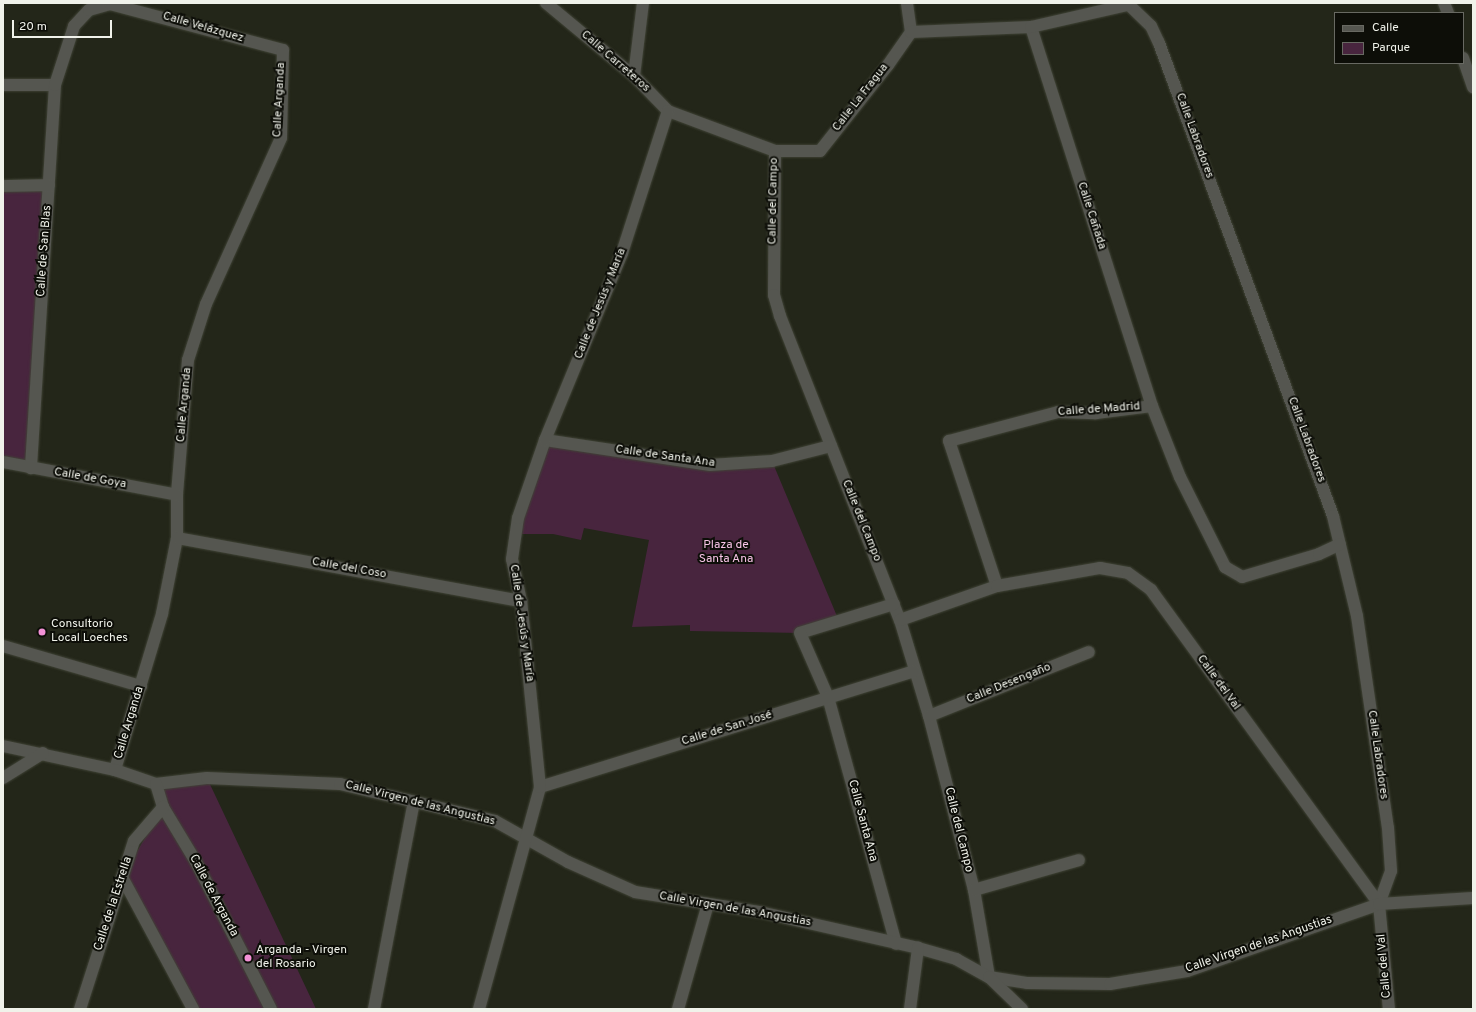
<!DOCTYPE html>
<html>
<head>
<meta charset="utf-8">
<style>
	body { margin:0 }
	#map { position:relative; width:1476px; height:1012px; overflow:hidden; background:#232619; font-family:Overpass,sans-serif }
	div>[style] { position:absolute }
	.green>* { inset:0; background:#48253e }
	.roads { filter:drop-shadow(0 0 1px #404336) drop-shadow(0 0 1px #404336) }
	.minor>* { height:12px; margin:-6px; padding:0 6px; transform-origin:6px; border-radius:6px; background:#555650 }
	.dots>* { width:11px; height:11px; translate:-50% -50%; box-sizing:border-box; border:2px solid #0d0e08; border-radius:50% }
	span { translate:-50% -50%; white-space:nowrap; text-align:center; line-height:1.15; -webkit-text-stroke:4px #0d0e08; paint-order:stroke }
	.street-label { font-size:12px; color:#f0f2ea }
	.park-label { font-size:12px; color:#f7c3e6 }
	.poi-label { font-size:12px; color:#f0f2ea }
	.left { translate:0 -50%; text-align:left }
	.frame { position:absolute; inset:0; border:4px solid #f0f2ea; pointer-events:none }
	.legend { position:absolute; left:1334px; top:12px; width:130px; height:52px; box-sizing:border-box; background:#0d0e08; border:1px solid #686962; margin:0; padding:5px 7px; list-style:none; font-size:12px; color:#f0f2ea }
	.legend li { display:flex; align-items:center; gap:8px; height:20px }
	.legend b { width:20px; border:1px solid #686962 }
	.scale { position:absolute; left:12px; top:20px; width:100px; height:18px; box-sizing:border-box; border:2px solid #f0f2ea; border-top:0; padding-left:5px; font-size:12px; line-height:14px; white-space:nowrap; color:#f0f2ea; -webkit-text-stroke:3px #0d0e08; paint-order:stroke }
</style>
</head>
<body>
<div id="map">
	<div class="green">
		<i style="clip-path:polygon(49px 185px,31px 468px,3px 462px,3px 186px)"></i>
		<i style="clip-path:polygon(545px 440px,710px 465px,772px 461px,839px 621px,800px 633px,690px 631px,690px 625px,632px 627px,649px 540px,584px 528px,581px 540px,553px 534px,515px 534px)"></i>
		<i style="clip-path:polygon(207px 778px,316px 1009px,190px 1009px,122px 877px,163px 807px,156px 784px)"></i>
	</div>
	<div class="roads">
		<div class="minor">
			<i style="left:546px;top:3px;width:114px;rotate:39.7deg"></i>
			<i style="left:634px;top:76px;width:49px;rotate:45.8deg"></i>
			<i style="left:668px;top:111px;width:114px;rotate:20.5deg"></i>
			<i style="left:775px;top:151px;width:45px"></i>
			<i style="left:820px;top:151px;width:110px;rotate:-51.7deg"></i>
			<i style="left:888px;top:65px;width:40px;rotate:-55.1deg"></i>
			<i style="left:911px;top:32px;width:29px;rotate:-98deg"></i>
			<i style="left:1127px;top:3px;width:33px;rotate:44deg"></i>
			<i style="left:1151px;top:26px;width:19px;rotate:65deg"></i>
			<i style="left:1159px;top:43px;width:504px;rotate:69.8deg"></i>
			<i style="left:1333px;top:516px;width:103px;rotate:76.5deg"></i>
			<i style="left:1357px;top:616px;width:214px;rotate:81.7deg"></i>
			<i style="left:1388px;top:828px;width:43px;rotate:86deg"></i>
			<i style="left:1391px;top:871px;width:35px;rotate:110deg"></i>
			<i style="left:1444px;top:3px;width:11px;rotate:68deg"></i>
			<i style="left:1031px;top:27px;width:398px;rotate:72.3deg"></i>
			<i style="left:1152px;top:406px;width:76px;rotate:68.5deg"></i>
			<i style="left:1180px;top:477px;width:101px;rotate:63.4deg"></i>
			<i style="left:1225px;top:567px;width:20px;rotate:30deg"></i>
			<i style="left:1242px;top:577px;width:80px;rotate:-16.6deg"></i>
			<i style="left:1319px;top:554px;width:23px;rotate:-25deg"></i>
			<i style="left:911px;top:32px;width:120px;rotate:-2.4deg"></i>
			<i style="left:1031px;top:27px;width:98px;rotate:-12.9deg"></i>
			<i style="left:1463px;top:58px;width:31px;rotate:71deg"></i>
			<i style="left:634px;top:76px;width:74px;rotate:-83deg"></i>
			<i style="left:3px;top:85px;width:52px"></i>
			<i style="left:55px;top:85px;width:384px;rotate:93.6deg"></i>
			<i style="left:55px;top:85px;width:62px;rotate:-72.1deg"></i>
			<i style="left:74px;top:26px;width:22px;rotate:-47deg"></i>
			<i style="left:89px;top:10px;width:22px;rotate:-16deg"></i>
			<i style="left:110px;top:4px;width:179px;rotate:14.9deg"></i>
			<i style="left:283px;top:50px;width:88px;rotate:91.3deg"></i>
			<i style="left:281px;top:138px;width:182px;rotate:114.3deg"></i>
			<i style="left:206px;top:304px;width:59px;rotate:107.8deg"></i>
			<i style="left:188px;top:360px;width:135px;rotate:94.7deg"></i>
			<i style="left:177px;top:495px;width:43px;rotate:90deg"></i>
			<i style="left:177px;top:538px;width:77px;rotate:101.2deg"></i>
			<i style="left:162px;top:614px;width:163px;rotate:106.8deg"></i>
			<i style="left:775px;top:151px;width:144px;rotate:90.4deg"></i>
			<i style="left:774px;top:295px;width:22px;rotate:74deg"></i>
			<i style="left:780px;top:316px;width:327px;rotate:68.5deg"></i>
			<i style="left:900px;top:620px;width:100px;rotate:73.2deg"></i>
			<i style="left:929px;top:716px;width:180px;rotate:75.5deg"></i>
			<i style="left:974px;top:890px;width:88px;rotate:80.2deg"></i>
			<i style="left:3px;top:186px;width:46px;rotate:-1.2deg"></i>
			<i style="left:545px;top:440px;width:167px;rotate:8.6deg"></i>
			<i style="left:710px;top:465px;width:62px;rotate:-3.7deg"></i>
			<i style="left:772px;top:461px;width:61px;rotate:-14.3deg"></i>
			<i style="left:3px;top:462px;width:177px;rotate:10.7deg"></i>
			<i style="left:177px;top:538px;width:350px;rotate:10.4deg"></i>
			<i style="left:997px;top:586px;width:153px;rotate:-108.3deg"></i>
			<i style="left:949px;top:441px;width:113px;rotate:-14.9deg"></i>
			<i style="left:1058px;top:412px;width:38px;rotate:2deg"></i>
			<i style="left:1096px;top:413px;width:56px;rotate:-7.1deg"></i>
			<i style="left:894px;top:604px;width:98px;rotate:162.9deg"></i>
			<i style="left:800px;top:633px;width:70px;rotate:66.4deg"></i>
			<i style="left:828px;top:697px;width:256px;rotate:74.6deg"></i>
			<i style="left:900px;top:620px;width:103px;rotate:-19.3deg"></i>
			<i style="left:997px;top:586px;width:105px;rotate:-9.9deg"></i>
			<i style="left:1100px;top:568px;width:28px;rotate:10deg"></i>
			<i style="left:1128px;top:573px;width:29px;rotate:36deg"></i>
			<i style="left:1151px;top:590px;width:388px;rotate:54deg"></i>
			<i style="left:1379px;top:904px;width:105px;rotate:84.6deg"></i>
			<i style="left:3px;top:646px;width:144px;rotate:16.2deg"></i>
			<i style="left:929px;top:716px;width:172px;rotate:-21.8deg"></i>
			<i style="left:3px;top:746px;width:115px;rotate:12.1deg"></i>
			<i style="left:115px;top:770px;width:43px;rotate:18.9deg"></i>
			<i style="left:156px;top:784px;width:51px;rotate:-6.7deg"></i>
			<i style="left:207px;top:778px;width:133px;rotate:2.6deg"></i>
			<i style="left:340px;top:784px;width:159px;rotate:13.4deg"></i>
			<i style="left:495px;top:821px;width:84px;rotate:29.3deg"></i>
			<i style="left:568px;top:862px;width:73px;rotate:24.1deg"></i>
			<i style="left:635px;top:892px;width:127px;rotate:9.1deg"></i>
			<i style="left:760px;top:912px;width:162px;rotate:12.8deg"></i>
			<i style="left:918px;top:948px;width:40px;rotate:16deg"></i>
			<i style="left:956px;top:959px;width:38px;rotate:29deg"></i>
			<i style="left:989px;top:977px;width:38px;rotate:9deg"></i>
			<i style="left:1027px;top:983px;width:83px;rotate:0.7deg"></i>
			<i style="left:1110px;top:984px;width:78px;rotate:-9.6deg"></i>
			<i style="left:1187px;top:971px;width:203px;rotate:-19.2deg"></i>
			<i style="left:1379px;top:904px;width:94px;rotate:-3.7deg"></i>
			<i style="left:3px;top:778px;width:47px;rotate:-32deg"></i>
			<i style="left:156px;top:784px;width:24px;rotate:73deg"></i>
			<i style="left:163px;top:807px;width:64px;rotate:59deg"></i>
			<i style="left:196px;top:862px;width:165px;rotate:63deg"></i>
			<i style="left:540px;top:787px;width:392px;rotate:-17.2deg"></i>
			<i style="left:122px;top:877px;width:150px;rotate:61.7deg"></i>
			<i style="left:974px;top:890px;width:109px;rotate:-15.9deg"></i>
			<i style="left:989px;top:977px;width:46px;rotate:44.1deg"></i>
			<i style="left:80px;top:1009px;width:176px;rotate:-72.2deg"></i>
			<i style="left:134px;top:841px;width:45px;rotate:-49.5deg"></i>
			<i style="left:374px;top:1009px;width:211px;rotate:-79.1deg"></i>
			<i style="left:479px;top:1009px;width:230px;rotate:-74.6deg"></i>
			<i style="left:540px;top:787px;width:187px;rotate:-95.8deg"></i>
			<i style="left:521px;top:601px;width:43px;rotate:-102.1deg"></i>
			<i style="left:512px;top:559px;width:41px;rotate:-81.7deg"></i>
			<i style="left:518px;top:518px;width:83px;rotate:-70.9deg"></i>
			<i style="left:545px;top:440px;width:202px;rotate:-67.6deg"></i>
			<i style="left:622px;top:253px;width:149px;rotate:-72.1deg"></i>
			<i style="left:678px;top:1009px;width:109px;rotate:-74.1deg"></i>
			<i style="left:910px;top:1009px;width:62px;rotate:-82.5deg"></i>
		</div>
	</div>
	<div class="dots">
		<i style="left:42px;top:632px;background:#f391d6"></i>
		<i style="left:248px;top:958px;background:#f391d6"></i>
	</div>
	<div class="street-label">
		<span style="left:203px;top:28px;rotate:16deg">Calle Velázquez</span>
		<span style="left:615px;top:62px;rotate:41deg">Calle Carreteros</span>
		<span style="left:861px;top:98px;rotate:-52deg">Calle La Fragua</span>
		<span style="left:280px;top:100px;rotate:-87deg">Calle Arganda</span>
		<span style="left:1194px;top:136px;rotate:70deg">Calle Labradores</span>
		<span style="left:774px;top:201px;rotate:-89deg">Calle del Campo</span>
		<span style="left:1091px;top:216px;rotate:72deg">Calle Cañada</span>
		<span style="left:45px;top:251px;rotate:-86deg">Calle de San Blas</span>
		<span style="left:601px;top:304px;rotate:-68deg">Calle de Jesús y María</span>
		<span style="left:185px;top:405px;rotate:-85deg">Calle Arganda</span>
		<span style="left:1099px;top:410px;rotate:-4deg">Calle de Madrid</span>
		<span style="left:1306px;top:440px;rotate:70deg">Calle Labradores</span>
		<span style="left:665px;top:457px;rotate:8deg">Calle de Santa Ana</span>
		<span style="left:90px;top:479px;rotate:10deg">Calle de Goya</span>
		<span style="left:861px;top:521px;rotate:68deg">Calle del Campo</span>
		<span style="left:349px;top:569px;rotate:10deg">Calle del Coso</span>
		<span style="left:521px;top:623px;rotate:82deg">Calle de Jesús y María</span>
		<span style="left:1218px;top:683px;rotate:54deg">Calle del Val</span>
		<span style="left:1009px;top:684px;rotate:-22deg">Calle Desengaño</span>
		<span style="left:130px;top:723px;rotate:-73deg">Calle Arganda</span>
		<span style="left:727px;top:729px;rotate:-17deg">Calle de San José</span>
		<span style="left:1377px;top:755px;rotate:82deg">Calle Labradores</span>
		<span style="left:420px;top:804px;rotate:14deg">Calle Virgen de las Angustias</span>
		<span style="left:862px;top:821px;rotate:75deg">Calle Santa Ana</span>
		<span style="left:958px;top:830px;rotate:76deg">Calle del Campo</span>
		<span style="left:213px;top:896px;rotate:62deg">Calle de Arganda</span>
		<span style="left:114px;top:904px;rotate:-72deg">Calle de la Estrella</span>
		<span style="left:735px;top:910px;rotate:10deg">Calle Virgen de las Angustias</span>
		<span style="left:1259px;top:945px;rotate:-19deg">Calle Virgen de las Angustias</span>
		<span style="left:1385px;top:966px;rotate:-95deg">Calle del Val</span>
	</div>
	<div class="park-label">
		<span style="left:726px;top:553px">Plaza de<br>Santa Ana</span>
	</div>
	<div class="poi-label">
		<span class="left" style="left:51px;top:632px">Consultorio<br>Local Loeches</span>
		<span class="left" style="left:256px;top:958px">Arganda - Virgen<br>del Rosario</span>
	</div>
	<div class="frame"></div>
	<ul class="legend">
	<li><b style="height:5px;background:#555650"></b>Calle</li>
	<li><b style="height:11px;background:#48253e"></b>Parque</li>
	</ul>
	<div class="scale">20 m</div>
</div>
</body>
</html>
